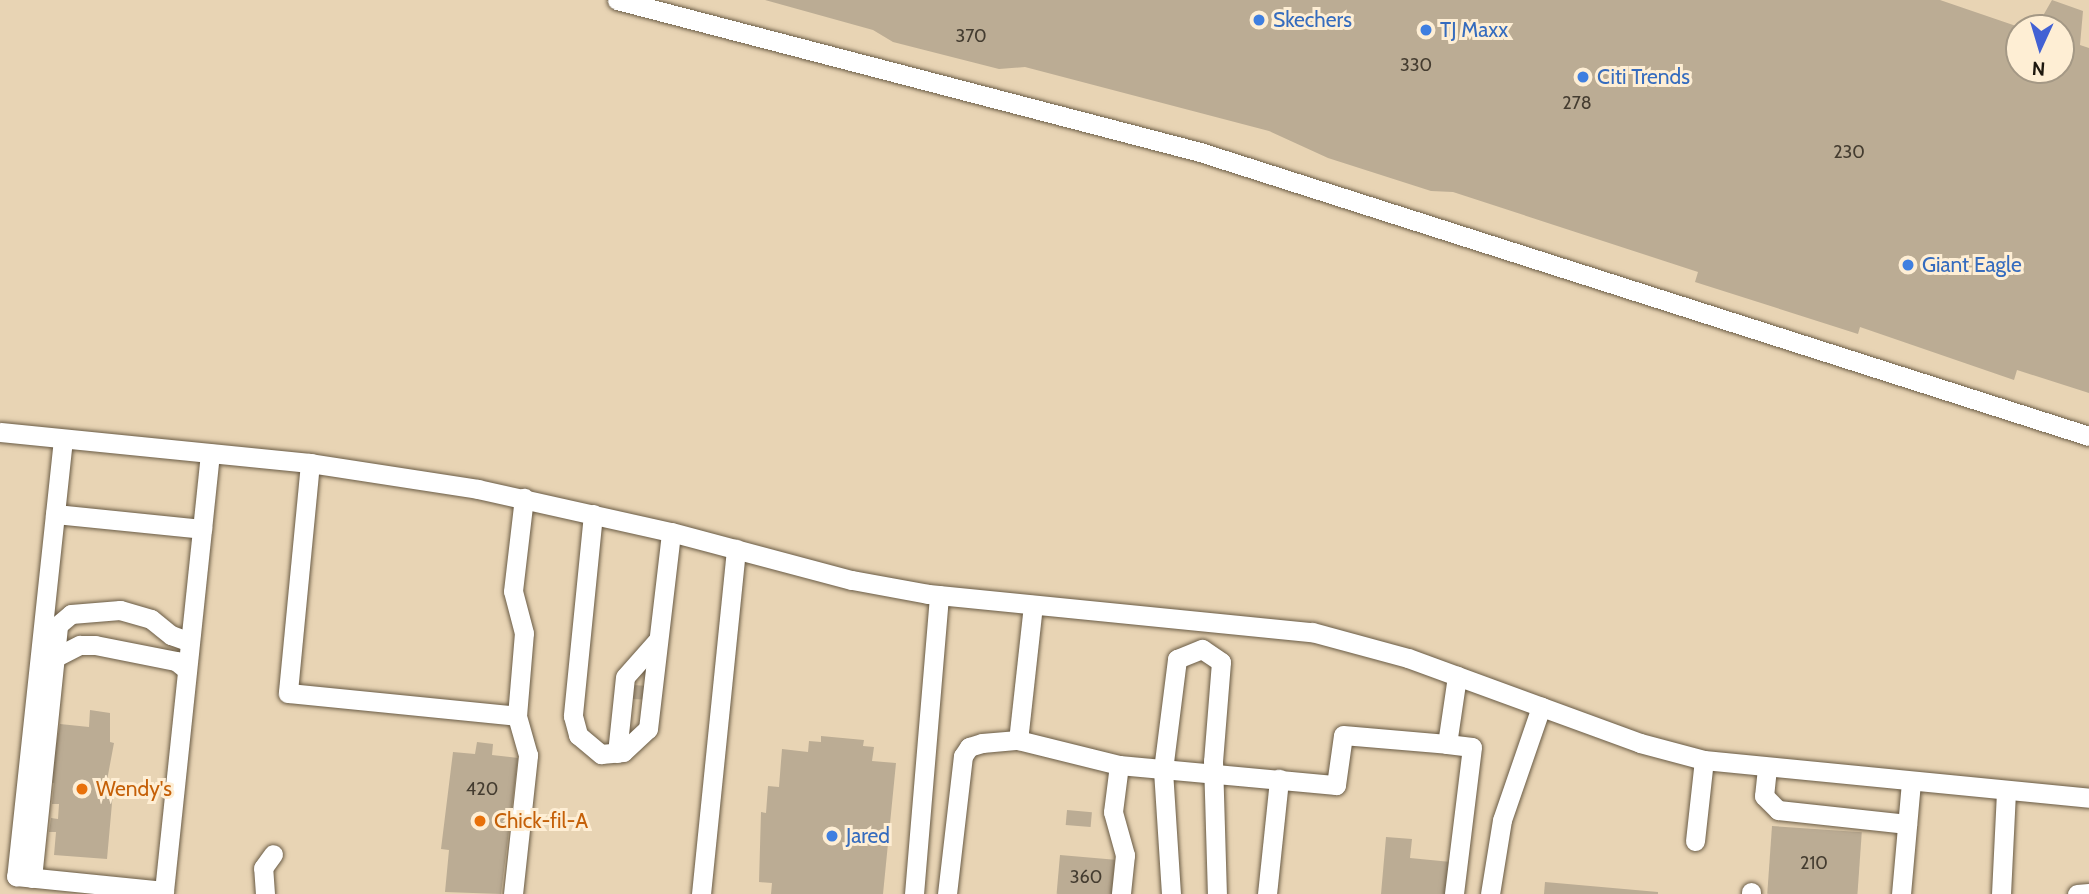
<!DOCTYPE html>
<html>
<head>
<meta charset="utf-8">
<style>
	body { margin:0 }
	#map { position:relative; width:2089px; height:894px; overflow:hidden; background:#f0e0c7; font-family:Cabin,sans-serif }
	div>[style] { position:absolute }
	.built>* { inset:0; background:#e8d4b4 }
	.building>* { inset:0; background:#bbac94; transform-origin:0 0 }
	.roads { filter:drop-shadow(0 0 2px #695b45) drop-shadow(0 0 2px #695b45) }
	.lane>* { height:19px; margin:-9.5px; padding:0 9.5px; transform-origin:9.5px; border-radius:9.5px; background:#fff }
	.dots>* { width:19px; height:19px; translate:-50% -50%; box-sizing:border-box; border:4px solid #feeed4; border-radius:50% }
	span { translate:-50% -50%; white-space:nowrap; text-align:center; line-height:1.15; -webkit-text-stroke:6px #feeed4; paint-order:stroke }
	.number-label { font-size:18px; color:#443c30 }
	.number-label span { -webkit-text-stroke-width:0 }
	.shop-label { font-size:21px; color:#366cbe }
	.left { translate:0 -50%; text-align:left }
	.food-label { font-size:21px; color:#c56008 }
	.north { position:absolute; left:2005px; top:14px; width:70px; height:70px; box-sizing:border-box; background:#feeed4; border:2px solid #a49885; border-radius:50%; rotate:184deg; font-size:19px; font-weight:700; line-height:28px; text-align:center; color:#1d170e }
	.north::after { content:''; display:block; margin:auto; width:24px; height:32px; background:#4261d4; clip-path:polygon(50% 0,100% 100%,50% 72%,0 100%) }
</style>
</head>
<body>
<div id="map">
	<div class="built">
		<i style="clip-path:polygon(evenodd,0 0,2089px 0,2089px 894px,0 894px,0 0,2019px 28px,2061px 28px,2061px 70px,2019px 70px,2019px 28px)"></i>
	</div>
	<div class="building">
		<i style="clip-path:polygon(765px 0,1940px 0,2019px 27px,2019px 70px,2061px 70px,2061px 28px,2036px 28px,2052px 0,2083px 11px,2080px 45px,2089px 48px,2089px 393px,2017px 370px,2014px 380px,1860px 327px,1858px 334px,1695px 282px,1698px 272px,1453px 192px,1431px 191px,1328px 158px,1269px 131px,1025px 67px,999px 69px,893px 42px,873px 30px)"></i>
		<i style="left:632px;top:685px;width:17px;height:14px;rotate:3deg"></i>
		<i style="clip-path:polygon(90px 710px,110px 713px,110px 742px,114px 743px,105px 791px,113px 792px,107px 859px,54px 855px,56px 832px,49px 832px,51px 818px,58px 819px,59px 804px,52px 804px,54px 783px,49px 782px,60px 724px,89px 727px)"></i>
		<i style="clip-path:polygon(821px 736px,864px 740px,863px 746px,874px 747px,872px 761px,896px 763px,883px 894px,771px 894px,772px 883px,759px 882px,761px 812px,766px 813px,768px 786px,779px 787px,782px 749px,808px 752px,809px 741px,821px 742px)"></i>
		<i style="clip-path:polygon(477px 742px,493px 744px,492px 755px,518px 758px,501px 894px,445px 892px,449px 850px,441px 849px,453px 752px,475px 754px)"></i>
		<i style="left:1067px;top:810px;width:25px;height:15px;rotate:5deg"></i>
		<i style="left:1772px;top:826px;width:90px;height:68px;rotate:4deg"></i>
		<i style="clip-path:polygon(1386px 837px,1412px 839px,1410px 858px,1451px 862px,1448px 894px,1381px 894px)"></i>
		<i style="left:1060px;top:855px;width:55px;height:39px;rotate:5deg"></i>
		<i style="clip-path:polygon(1545px 882px,1658px 892px,1658px 894px,1544px 894px)"></i>
	</div>
	<div class="roads">
		<div class="lane">
			<i style="left:617px;top:0;width:602px;rotate:14.61deg"></i>
			<i style="left:1200px;top:152px;width:933px;rotate:17.72deg"></i>
			<i style="left:0;top:432px;width:312px;rotate:5.7deg"></i>
			<i style="left:310px;top:463px;width:170px;rotate:8.8deg"></i>
			<i style="left:478px;top:489px;width:198px;rotate:12.6deg"></i>
			<i style="left:671px;top:532px;width:187px;rotate:14.9deg"></i>
			<i style="left:852px;top:580px;width:77px;rotate:10.4deg"></i>
			<i style="left:928px;top:594px;width:386px;rotate:5.7deg"></i>
			<i style="left:1312px;top:632px;width:99px;rotate:15.2deg"></i>
			<i style="left:1408px;top:658px;width:247px;rotate:20.1deg"></i>
			<i style="left:1640px;top:743px;width:66px;rotate:14.9deg"></i>
			<i style="left:1704px;top:760px;width:387px;rotate:5.6deg"></i>
			<i style="left:63px;top:439px;width:440px;rotate:96.1deg"></i>
			<i style="left:16px;top:876px;width:149px;rotate:5.8deg"></i>
			<i style="left:164px;top:891px;width:440px;rotate:-84deg"></i>
			<i style="left:310px;top:463px;width:231px;rotate:95.5deg"></i>
			<i style="left:288px;top:693px;width:230px;rotate:5.7deg"></i>
			<i style="left:517px;top:716px;width:83px;rotate:-85.2deg"></i>
			<i style="left:524px;top:633px;width:43px;rotate:-104.7deg"></i>
			<i style="left:513px;top:591px;width:94px;rotate:-83.3deg"></i>
			<i style="left:55px;top:514px;width:148px;rotate:5.8deg"></i>
			<i style="left:593px;top:514px;width:203px;rotate:95.7deg"></i>
			<i style="left:573px;top:716px;width:20px;rotate:75deg"></i>
			<i style="left:578px;top:735px;width:30px;rotate:40deg"></i>
			<i style="left:601px;top:754px;width:22px;rotate:-5deg"></i>
			<i style="left:623px;top:752px;width:34px;rotate:-43deg"></i>
			<i style="left:648px;top:729px;width:198px;rotate:-83.3deg"></i>
			<i style="left:1033px;top:605px;width:136px;rotate:96.3deg"></i>
			<i style="left:1018px;top:740px;width:104px;rotate:13.9deg"></i>
			<i style="left:1119px;top:765px;width:218px;rotate:5.3deg"></i>
			<i style="left:1336px;top:785px;width:50px;rotate:-82deg"></i>
			<i style="left:1343px;top:735px;width:104px;rotate:4.9deg"></i>
			<i style="left:1447px;top:744px;width:69px;rotate:-81.6deg"></i>
			<i style="left:54px;top:658px;width:29px;rotate:-27deg"></i>
			<i style="left:80px;top:645px;width:15px"></i>
			<i style="left:95px;top:645px;width:83px;rotate:11.2deg"></i>
			<i style="left:176px;top:661px;width:14px;rotate:39deg"></i>
			<i style="left:1447px;top:744px;width:25px;rotate:7deg"></i>
			<i style="left:1472px;top:747px;width:148px;rotate:97deg"></i>
			<i style="left:617px;top:753px;width:76px;rotate:-84deg"></i>
			<i style="left:625px;top:677px;width:48px;rotate:-48.4deg"></i>
			<i style="left:1119px;top:765px;width:47px;rotate:97.3deg"></i>
			<i style="left:1113px;top:812px;width:45px;rotate:74.4deg"></i>
			<i style="left:1125px;top:855px;width:39px;rotate:96deg"></i>
			<i style="left:1767px;top:768px;width:28px;rotate:96deg"></i>
			<i style="left:1764px;top:796px;width:20px;rotate:45deg"></i>
			<i style="left:1778px;top:810px;width:130px;rotate:6.2deg"></i>
			<i style="left:1695px;top:841px;width:81px;rotate:-83.7deg"></i>
			<i style="left:32px;top:878px;width:254px;rotate:-84.1deg"></i>
			<i style="left:58px;top:625px;width:17px;rotate:-40deg"></i>
			<i style="left:71px;top:614px;width:49px;rotate:-4.7deg"></i>
			<i style="left:120px;top:610px;width:32px;rotate:16deg"></i>
			<i style="left:151px;top:619px;width:26px;rotate:39deg"></i>
			<i style="left:171px;top:635px;width:20px;rotate:20deg"></i>
			<i style="left:265px;top:894px;width:26px;rotate:-94deg"></i>
			<i style="left:263px;top:868px;width:17px;rotate:-54deg"></i>
			<i style="left:513px;top:894px;width:140px;rotate:-83.8deg"></i>
			<i style="left:528px;top:755px;width:41px;rotate:-105.8deg"></i>
			<i style="left:701px;top:894px;width:347px;rotate:-84.2deg"></i>
			<i style="left:914px;top:894px;width:300px;rotate:-85.2deg"></i>
			<i style="left:947px;top:894px;width:139px;rotate:-83.4deg"></i>
			<i style="left:963px;top:756px;width:11px;rotate:-56deg"></i>
			<i style="left:969px;top:747px;width:14px;rotate:-17deg"></i>
			<i style="left:982px;top:743px;width:36px;rotate:-5deg"></i>
			<i style="left:1171px;top:894px;width:124px;rotate:-93.7deg"></i>
			<i style="left:1163px;top:770px;width:112px;rotate:-82.8deg"></i>
			<i style="left:1177px;top:659px;width:27px;rotate:-22deg"></i>
			<i style="left:1202px;top:649px;width:23px;rotate:34deg"></i>
			<i style="left:1221px;top:662px;width:99px;rotate:94.6deg"></i>
			<i style="left:1213px;top:761px;width:133px;rotate:88.3deg"></i>
			<i style="left:1267px;top:894px;width:116px;rotate:-84deg"></i>
			<i style="left:1490px;top:894px;width:75px;rotate:-80.8deg"></i>
			<i style="left:1502px;top:820px;width:120px;rotate:-71deg"></i>
			<i style="left:1751px;top:894px;width:2px;rotate:-90deg"></i>
			<i style="left:1901px;top:894px;width:113px;rotate:-84.9deg"></i>
			<i style="left:2001px;top:894px;width:103px;rotate:-87.2deg"></i>
			<i style="left:2077px;top:894px;width:12px;rotate:-5deg"></i>
		</div>
	</div>
	<div class="dots">
		<i style="left:1259px;top:20px;background:#3f7fe0"></i>
		<i style="left:1426px;top:30px;background:#3f7fe0"></i>
		<i style="left:1583px;top:77px;background:#3f7fe0"></i>
		<i style="left:1908px;top:265px;background:#3f7fe0"></i>
		<i style="left:82px;top:789px;background:#e8710a"></i>
		<i style="left:480px;top:821px;background:#e8710a"></i>
		<i style="left:832px;top:836px;background:#3f7fe0"></i>
	</div>
	<div class="number-label">
		<span style="left:971px;top:36px">370</span>
		<span style="left:1416px;top:65px">330</span>
		<span style="left:1577px;top:103px">278</span>
		<span style="left:1849px;top:152px">230</span>
		<span style="left:482px;top:789px">420</span>
		<span style="left:1814px;top:863px">210</span>
		<span style="left:1086px;top:877px">360</span>
	</div>
	<div class="shop-label">
		<span class="left" style="left:1273px;top:20px">Skechers</span>
		<span class="left" style="left:1440px;top:30px">TJ Maxx</span>
		<span class="left" style="left:1597px;top:77px">Citi Trends</span>
		<span class="left" style="left:1922px;top:265px">Giant Eagle</span>
		<span class="left" style="left:846px;top:836px">Jared</span>
	</div>
	<div class="food-label">
		<span class="left" style="left:96px;top:789px">Wendy's</span>
		<span class="left" style="left:494px;top:821px">Chick-fil-A</span>
	</div>
	<div class="north">N</div>
</div>
</body>
</html>
